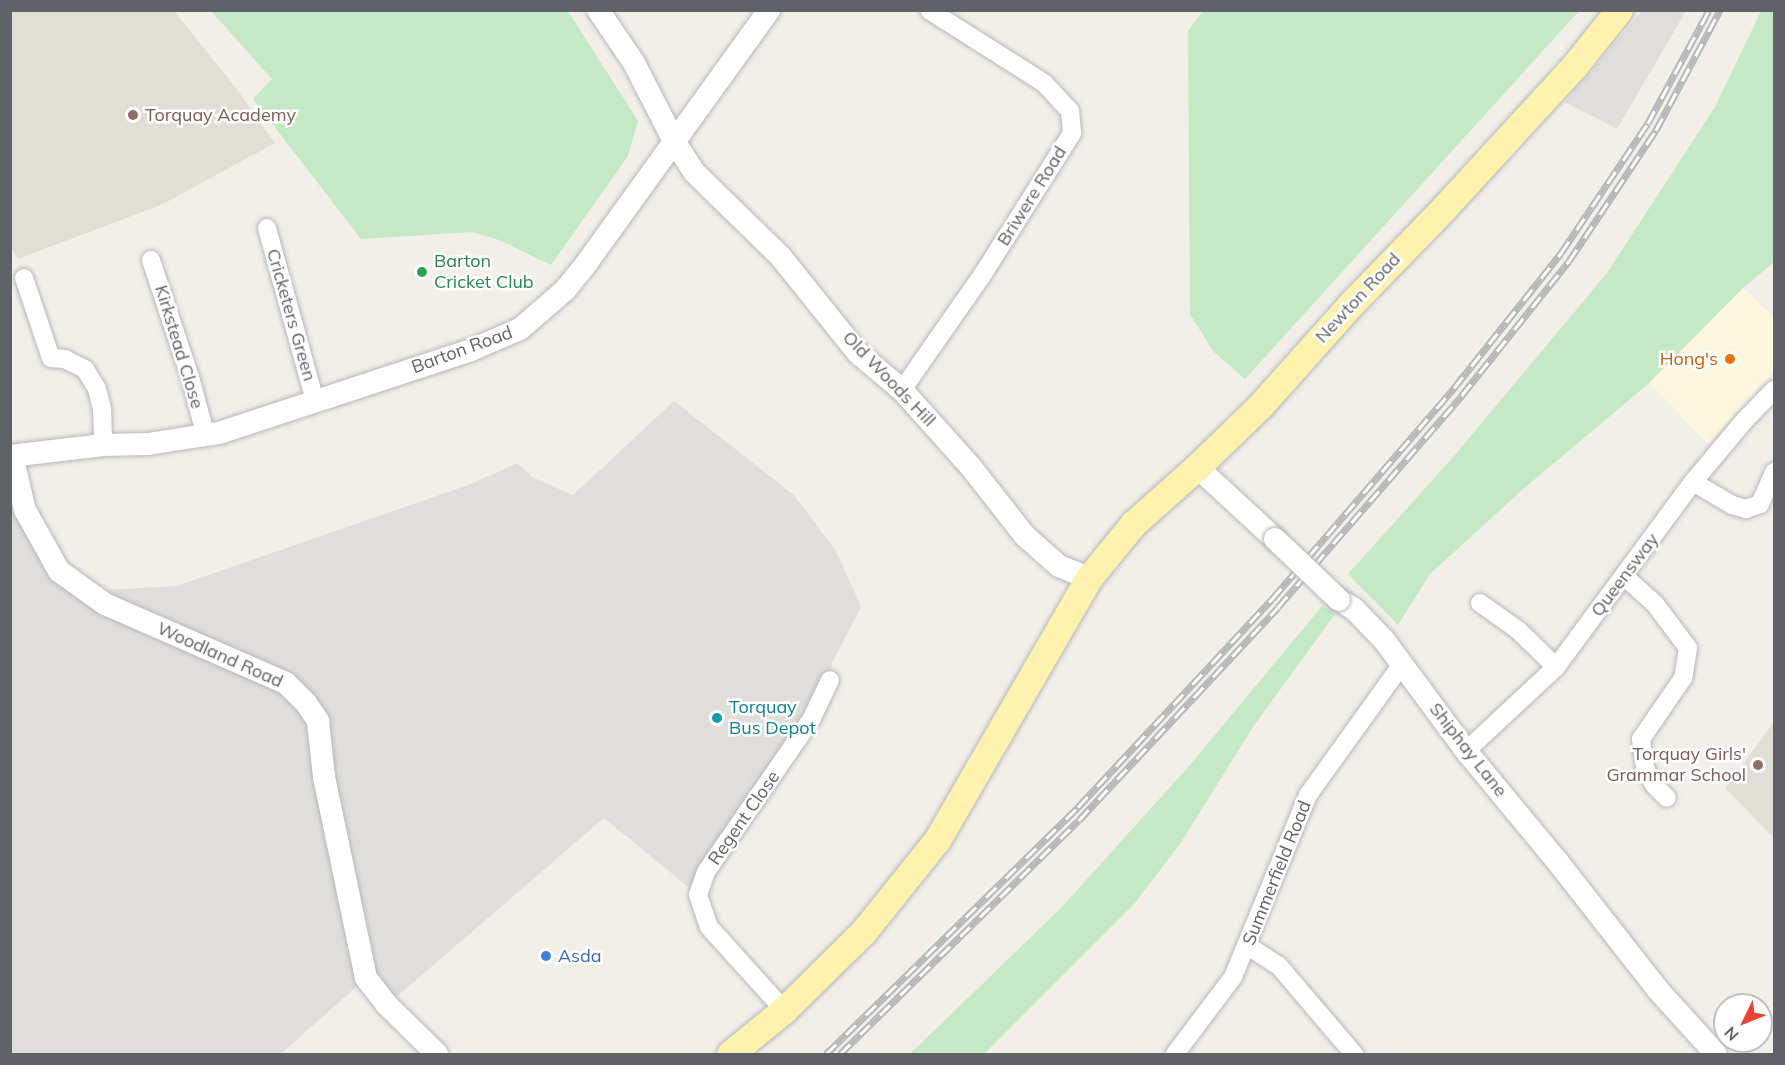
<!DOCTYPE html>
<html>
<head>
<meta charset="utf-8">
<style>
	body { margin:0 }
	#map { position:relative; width:1785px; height:1065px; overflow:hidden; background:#f1efe8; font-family:Mulish,sans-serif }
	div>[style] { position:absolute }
	.commercial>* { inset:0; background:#fef7e0 }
	.industrial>* { inset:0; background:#e0deda }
	.education>* { inset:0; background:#e1ded6 }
	.green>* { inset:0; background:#c5e8c5 }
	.roads { filter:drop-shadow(0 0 2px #b5b8bc) drop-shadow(0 0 2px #b5b8bc) }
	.minor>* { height:18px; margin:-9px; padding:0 9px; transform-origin:9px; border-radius:9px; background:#fff }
	.tertiary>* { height:22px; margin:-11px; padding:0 11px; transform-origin:11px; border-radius:11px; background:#fff }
	.primary>* { height:27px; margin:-13.5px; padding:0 13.5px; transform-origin:13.5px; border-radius:13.5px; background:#fff2af }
	.rail>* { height:7px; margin-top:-3.5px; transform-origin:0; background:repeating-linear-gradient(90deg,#fff 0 14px,#b6b7b8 0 28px); box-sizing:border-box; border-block:2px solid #b6b7b8 }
	.bridges { filter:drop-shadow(0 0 2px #b5b8bc) drop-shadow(0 0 2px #b5b8bc) }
	.tertiary-bridge>* { height:22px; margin:-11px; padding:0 11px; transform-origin:11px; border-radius:11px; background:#fff }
	.dots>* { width:16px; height:16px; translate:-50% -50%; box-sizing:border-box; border:3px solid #fff; border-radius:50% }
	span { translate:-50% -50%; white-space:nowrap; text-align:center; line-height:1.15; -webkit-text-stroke:5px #fff; paint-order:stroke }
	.education-label { font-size:18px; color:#785e54 }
	.left { translate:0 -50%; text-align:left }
	.right { translate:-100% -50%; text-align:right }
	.street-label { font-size:18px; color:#5f6368 }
	.leisure-label { font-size:18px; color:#27864d }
	.food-label { font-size:18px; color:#c56008 }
	.culture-label { font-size:18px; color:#0d838f }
	.shop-label { font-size:18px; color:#366cbe }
	.frame { position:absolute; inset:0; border:12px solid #5f6368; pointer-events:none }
	.north { position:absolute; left:1713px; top:993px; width:60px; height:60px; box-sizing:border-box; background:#fff; border:2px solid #bfc1c3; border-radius:50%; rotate:227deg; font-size:16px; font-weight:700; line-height:24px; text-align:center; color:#5f6368 }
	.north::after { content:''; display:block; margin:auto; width:21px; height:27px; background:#ea4335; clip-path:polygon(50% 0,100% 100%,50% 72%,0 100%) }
</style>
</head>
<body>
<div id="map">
	<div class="commercial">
		<i style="clip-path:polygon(1743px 288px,1774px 318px,1774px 371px,1708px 444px,1649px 383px)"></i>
	</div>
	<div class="industrial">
		<i style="clip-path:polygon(1642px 11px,1686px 11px,1617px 129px,1565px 102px)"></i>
		<i style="clip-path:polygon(674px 401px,794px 495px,836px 551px,861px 607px,832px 663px,830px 680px,698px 895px,604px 818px,387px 1005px,366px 978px,281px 1054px,11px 1054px,10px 456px,69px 589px,105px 590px,177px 586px,471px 484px,517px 463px,532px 477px,573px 495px)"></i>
	</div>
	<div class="education">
		<i style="clip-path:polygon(11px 10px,174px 11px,236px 88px,275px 143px,163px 204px,18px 259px,10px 246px)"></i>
		<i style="clip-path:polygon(1774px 722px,1774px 838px,1725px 788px)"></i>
	</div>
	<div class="green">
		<i style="clip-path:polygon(211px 11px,568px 11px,638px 121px,628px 156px,551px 265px,499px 240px,472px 232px,361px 239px,253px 99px,272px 79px)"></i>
		<i style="clip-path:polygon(1203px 11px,1203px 10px,1579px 11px,1245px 379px,1213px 351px,1190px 314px,1188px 31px)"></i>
		<i style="clip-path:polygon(1761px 11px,1774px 11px,1774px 262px,1743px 288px,1649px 383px,1521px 491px,1430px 574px,1398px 625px,1348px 574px,1455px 455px,1607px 273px,1715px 107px)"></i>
		<i style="clip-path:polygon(1322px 606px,1335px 614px,1253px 727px,1180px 844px,1134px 904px,984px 1054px,910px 1054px,1061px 908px,1190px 765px)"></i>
	</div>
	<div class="roads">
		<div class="minor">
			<i style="left:267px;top:228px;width:180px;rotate:74.5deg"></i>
			<i style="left:151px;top:260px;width:123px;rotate:71.6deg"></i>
			<i style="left:190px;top:377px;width:58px;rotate:75deg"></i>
			<i style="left:24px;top:278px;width:84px;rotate:71.4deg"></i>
			<i style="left:51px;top:358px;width:14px;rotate:4deg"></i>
			<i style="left:65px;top:359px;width:22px;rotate:27deg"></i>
			<i style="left:85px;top:369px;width:23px;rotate:59deg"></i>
			<i style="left:97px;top:389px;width:21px;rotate:76deg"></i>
			<i style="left:102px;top:409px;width:36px;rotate:88deg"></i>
			<i style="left:902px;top:390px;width:141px;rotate:-55.1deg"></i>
			<i style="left:983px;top:274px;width:167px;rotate:-57.7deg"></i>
			<i style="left:1072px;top:133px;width:22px;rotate:-95deg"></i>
			<i style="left:1070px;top:111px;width:38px;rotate:-133deg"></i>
			<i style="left:1044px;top:83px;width:136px;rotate:-147.6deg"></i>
			<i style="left:1693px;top:482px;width:45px;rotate:30.5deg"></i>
			<i style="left:1732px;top:505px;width:15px;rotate:16deg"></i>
			<i style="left:1746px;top:509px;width:15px;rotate:-20deg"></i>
			<i style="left:1760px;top:504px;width:35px;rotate:-66deg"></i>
			<i style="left:1625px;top:577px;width:40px;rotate:42deg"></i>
			<i style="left:1655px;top:604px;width:55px;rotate:53.1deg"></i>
			<i style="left:1688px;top:648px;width:30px;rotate:99deg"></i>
			<i style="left:1683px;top:678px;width:74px;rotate:124.5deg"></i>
			<i style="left:1641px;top:739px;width:29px;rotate:82deg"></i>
			<i style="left:1645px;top:768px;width:19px;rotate:62deg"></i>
			<i style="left:1654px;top:785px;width:18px;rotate:45deg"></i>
			<i style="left:1480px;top:603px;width:47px;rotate:35.4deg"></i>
			<i style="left:1518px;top:630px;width:53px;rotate:44.2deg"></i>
			<i style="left:1466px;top:751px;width:123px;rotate:-43deg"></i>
			<i style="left:1556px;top:667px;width:230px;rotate:-53.5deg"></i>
			<i style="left:1693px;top:482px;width:80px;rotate:-50.1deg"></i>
			<i style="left:1744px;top:421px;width:43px;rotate:-45.9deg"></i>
			<i style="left:1248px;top:946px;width:37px;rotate:33deg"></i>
			<i style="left:1279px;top:966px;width:116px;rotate:49.6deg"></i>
			<i style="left:784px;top:1010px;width:112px;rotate:-132.1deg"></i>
			<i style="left:709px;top:927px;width:34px;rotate:-109deg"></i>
			<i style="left:698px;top:895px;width:24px;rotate:-71deg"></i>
			<i style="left:706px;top:872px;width:185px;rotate:-55.4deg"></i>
			<i style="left:811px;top:720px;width:44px;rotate:-64.6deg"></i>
			<i style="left:1175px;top:1054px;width:96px;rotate:-53deg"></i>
			<i style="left:1233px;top:977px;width:197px;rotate:-67.6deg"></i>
			<i style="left:1308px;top:795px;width:161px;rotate:-54.3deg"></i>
		</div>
		<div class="tertiary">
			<i style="left:598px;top:10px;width:64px;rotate:55.8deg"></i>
			<i style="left:634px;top:63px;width:88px;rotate:62.9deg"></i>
			<i style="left:674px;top:141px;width:38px;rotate:57deg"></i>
			<i style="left:695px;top:173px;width:119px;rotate:44.3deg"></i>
			<i style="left:780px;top:256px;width:124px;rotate:51.2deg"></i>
			<i style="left:858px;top:353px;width:57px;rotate:40.1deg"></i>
			<i style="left:902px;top:390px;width:102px;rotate:48.2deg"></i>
			<i style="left:970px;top:466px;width:89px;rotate:51.8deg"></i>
			<i style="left:1025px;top:536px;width:45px;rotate:41.4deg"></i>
			<i style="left:1059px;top:566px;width:32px;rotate:22deg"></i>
			<i style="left:10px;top:456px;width:94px;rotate:-6.7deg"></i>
			<i style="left:103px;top:445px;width:45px;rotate:-1.3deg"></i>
			<i style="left:148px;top:444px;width:72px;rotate:-8.8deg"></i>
			<i style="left:219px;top:433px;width:265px;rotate:-18.2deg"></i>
			<i style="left:471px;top:350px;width:53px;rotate:-23.2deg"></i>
			<i style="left:520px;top:329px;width:60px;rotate:-40.9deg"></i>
			<i style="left:565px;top:290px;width:33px;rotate:-51deg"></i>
			<i style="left:586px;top:264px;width:313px;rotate:-54.2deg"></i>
			<i style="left:12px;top:456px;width:56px;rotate:76.5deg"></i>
			<i style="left:25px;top:510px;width:70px;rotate:60.9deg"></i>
			<i style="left:59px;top:571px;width:57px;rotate:35.7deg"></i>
			<i style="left:105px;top:604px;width:197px;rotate:23.6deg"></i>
			<i style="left:286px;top:683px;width:28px;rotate:45deg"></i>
			<i style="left:306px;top:703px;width:22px;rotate:56deg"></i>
			<i style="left:318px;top:721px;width:56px;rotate:83.9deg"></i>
			<i style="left:324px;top:777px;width:205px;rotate:78.2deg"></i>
			<i style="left:366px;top:978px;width:34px;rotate:52deg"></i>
			<i style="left:387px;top:1005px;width:70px;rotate:44.4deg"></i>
			<i style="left:1197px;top:467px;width:106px;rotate:42.7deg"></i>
			<i style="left:1339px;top:600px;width:17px;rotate:31deg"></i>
			<i style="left:1354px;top:609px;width:43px;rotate:45.9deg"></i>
			<i style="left:1384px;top:640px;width:138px;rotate:53.5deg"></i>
			<i style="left:1466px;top:751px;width:143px;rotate:50.4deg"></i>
			<i style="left:1557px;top:861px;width:164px;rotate:51.9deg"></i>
			<i style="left:1658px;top:990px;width:86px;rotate:47.8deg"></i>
		</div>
		<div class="primary">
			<i style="left:730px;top:1054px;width:70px;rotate:-39.2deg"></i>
			<i style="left:784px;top:1010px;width:112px;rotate:-44.6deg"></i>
			<i style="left:864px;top:931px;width:117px;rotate:-51.3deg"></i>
			<i style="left:937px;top:840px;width:303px;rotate:-59.9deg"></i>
			<i style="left:1089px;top:578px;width:70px;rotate:-50.8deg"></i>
			<i style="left:1133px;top:524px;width:86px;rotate:-41.7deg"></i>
			<i style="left:1197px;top:467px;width:89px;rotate:-44.1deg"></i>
			<i style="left:1261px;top:405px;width:137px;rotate:-48.3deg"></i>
			<i style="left:1352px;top:303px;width:132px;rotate:-45.9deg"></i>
			<i style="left:1444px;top:208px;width:194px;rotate:-47.5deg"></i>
			<i style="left:1575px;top:65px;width:70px;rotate:-51.3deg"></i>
		</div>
	</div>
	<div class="rail">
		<i style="left:826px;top:1054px;width:353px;rotate:-44.4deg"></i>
		<i style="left:1078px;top:807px;width:284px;rotate:-47deg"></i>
		<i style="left:1272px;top:599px;width:279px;rotate:-49.2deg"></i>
		<i style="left:1454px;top:388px;width:172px;rotate:-51.6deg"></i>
		<i style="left:1561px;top:253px;width:156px;rotate:-56.2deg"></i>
		<i style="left:1648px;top:123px;width:128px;rotate:-61.6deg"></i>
		<i style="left:840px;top:1054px;width:334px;rotate:-44.4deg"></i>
		<i style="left:1079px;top:820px;width:291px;rotate:-46.9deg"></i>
		<i style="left:1278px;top:607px;width:281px;rotate:-49deg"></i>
		<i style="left:1462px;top:395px;width:171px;rotate:-51.4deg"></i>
		<i style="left:1569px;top:261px;width:157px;rotate:-56.4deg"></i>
		<i style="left:1656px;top:130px;width:136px;rotate:-61.9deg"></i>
	</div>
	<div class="bridges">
		<div class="tertiary-bridge">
			<i style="left:1275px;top:539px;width:88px;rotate:43.6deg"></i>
		</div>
	</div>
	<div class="dots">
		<i style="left:133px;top:115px;background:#8d6e63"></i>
		<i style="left:422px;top:272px;background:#2e9e5b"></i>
		<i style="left:1730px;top:359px;background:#e8710a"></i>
		<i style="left:717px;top:718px;background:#0f9aa8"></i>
		<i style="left:1758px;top:765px;background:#8d6e63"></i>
		<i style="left:546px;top:956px;background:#3f7fe0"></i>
	</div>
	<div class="education-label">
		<span class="left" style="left:145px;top:115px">Torquay Academy</span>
		<span class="right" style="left:1746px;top:765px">Torquay Girls'<br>Grammar School</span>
	</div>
	<div class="street-label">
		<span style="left:1032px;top:196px;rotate:-58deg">Briwere Road</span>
		<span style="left:1358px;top:298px;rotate:-47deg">Newton Road</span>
		<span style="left:291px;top:315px;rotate:74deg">Cricketers Green</span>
		<span style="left:179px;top:347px;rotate:73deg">Kirkstead Close</span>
		<span style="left:462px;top:350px;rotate:-20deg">Barton Road</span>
		<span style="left:889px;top:379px;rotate:46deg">Old Woods Hill</span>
		<span style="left:1625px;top:575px;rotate:-53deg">Queensway</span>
		<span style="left:220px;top:655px;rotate:24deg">Woodland Road</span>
		<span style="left:1468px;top:750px;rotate:52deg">Shiphay Lane</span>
		<span style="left:744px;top:818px;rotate:-55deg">Regent Close</span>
		<span style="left:1277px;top:873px;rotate:-68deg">Summerfield Road</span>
	</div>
	<div class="leisure-label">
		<span class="left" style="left:434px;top:272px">Barton<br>Cricket Club</span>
	</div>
	<div class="food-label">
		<span class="right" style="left:1718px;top:359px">Hong's</span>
	</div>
	<div class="culture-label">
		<span class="left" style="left:729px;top:718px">Torquay<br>Bus Depot</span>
	</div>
	<div class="shop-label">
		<span class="left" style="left:558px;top:956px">Asda</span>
	</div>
	<div class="frame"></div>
	<div class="north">N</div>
</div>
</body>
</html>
